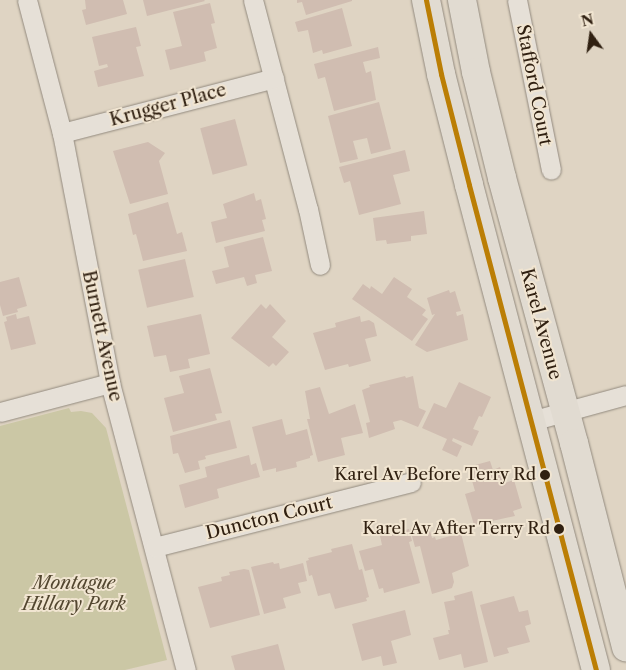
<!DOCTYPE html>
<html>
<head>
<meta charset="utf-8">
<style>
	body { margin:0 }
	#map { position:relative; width:626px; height:670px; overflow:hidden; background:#dfd4c3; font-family:"Libre Caslon Text",serif }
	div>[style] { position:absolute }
	.green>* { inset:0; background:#cbc7a5 }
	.building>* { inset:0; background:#d0bdb1; transform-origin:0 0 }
	.roads { filter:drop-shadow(0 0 1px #928a7e) drop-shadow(0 0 1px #928a7e) }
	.street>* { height:19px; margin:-9.5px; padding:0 9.5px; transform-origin:9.5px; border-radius:9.5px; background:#e6e0d7 }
	.primary>* { height:28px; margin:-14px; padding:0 14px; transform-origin:14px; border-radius:14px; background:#e1dbd1 }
	.bus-1>* { height:5px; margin:-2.5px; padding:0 2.5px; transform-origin:2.5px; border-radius:2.5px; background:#bb7e05 }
	.dots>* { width:14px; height:14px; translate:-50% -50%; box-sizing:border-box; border:2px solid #f1e5d1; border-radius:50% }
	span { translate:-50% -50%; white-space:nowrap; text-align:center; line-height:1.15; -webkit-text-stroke:4px #f1e5d1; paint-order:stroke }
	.bus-label { font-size:17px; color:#302011 }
	.right { translate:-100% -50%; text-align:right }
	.street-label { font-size:18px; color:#302011 }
	.park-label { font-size:18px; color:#534730; font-style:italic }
	.north { position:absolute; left:566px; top:10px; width:50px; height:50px; -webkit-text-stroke:4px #f1e5d1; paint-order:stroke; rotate:346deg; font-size:14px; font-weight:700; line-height:20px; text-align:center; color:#302011 }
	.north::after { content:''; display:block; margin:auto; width:18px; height:22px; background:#302011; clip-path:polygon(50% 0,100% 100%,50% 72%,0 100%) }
</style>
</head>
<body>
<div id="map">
	<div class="green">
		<i style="clip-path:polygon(69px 408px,71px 412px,81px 411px,92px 413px,106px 428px,167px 660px,125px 670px,0 670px,0 426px)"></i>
	</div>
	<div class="building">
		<i style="clip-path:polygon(85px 0,123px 0,127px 14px,86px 25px,82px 10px,86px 9px)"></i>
		<i style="clip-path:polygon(143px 0,204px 0,205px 1px,147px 16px)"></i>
		<i style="clip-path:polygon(297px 0,352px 0,352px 1px,306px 15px,302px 2px,297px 3px)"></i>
		<i style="clip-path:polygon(210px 3px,215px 23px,211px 24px,217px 48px,204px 52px,206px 61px,170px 70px,165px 50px,182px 46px,173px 12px)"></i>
		<i style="clip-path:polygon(342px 8px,352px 46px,323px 54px,322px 50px,313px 53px,308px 30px,298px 32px,295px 22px)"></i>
		<i style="clip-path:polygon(136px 27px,141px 46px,136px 47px,144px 76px,98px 87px,94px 71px,108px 67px,107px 64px,99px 66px,92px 37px)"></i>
		<i style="clip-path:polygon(378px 47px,380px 58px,363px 62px,366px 73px,371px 71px,376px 100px,334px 111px,325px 77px,318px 79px,314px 64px)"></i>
		<i style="clip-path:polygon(379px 102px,391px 149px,371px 154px,367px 138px,353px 141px,358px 159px,340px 163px,328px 116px)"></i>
		<i style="left:235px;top:119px;width:48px;height:36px;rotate:75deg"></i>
		<i style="clip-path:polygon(148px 142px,165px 153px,159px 161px,168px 194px,130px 204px,113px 151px)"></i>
		<i style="clip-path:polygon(405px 150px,410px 171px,393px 175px,401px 204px,359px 215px,350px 181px,344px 183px,339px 167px)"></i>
		<i style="clip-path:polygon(254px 193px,256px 201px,261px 199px,266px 219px,262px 220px,265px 231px,216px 243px,211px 222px,227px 218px,223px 204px)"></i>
		<i style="clip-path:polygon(168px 202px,177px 234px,182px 232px,187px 251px,143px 261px,136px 234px,133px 235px,128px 214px)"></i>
		<i style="clip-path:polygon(424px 211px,427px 234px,411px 236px,411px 241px,387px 244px,386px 240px,376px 241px,373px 218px)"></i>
		<i style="clip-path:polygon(263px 237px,272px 271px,255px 275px,257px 283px,247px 286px,244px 277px,216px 284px,212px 271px,229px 267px,224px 247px)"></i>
		<i style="left:185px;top:259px;width:39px;height:48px;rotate:77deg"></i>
		<i style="clip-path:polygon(19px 277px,27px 306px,17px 309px,18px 312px,3px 316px,0 305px,0 282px)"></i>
		<i style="clip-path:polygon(394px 277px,412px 289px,407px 297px,426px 310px,422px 315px,428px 319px,412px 341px,352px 299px,363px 284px,370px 289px,371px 286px,382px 294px)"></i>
		<i style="clip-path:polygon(449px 290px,450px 293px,455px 291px,461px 311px,456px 312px,457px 316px,463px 314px,468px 340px,427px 352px,415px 345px,435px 314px,432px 315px,427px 298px)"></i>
		<i style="clip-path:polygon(261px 304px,266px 309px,270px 304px,286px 321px,272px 337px,289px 352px,276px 366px,273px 363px,269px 367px,231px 338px)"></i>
		<i style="clip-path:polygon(16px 314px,17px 319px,29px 316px,36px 344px,11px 350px,4px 322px,7px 321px,6px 317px)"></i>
		<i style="clip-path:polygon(201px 314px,210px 354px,188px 359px,190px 368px,170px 372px,166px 355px,154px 357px,147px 326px)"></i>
		<i style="clip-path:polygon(360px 316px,361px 322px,369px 320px,374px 323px,377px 336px,365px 339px,371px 361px,349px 367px,348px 364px,325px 370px,313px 333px,336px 327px,335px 323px)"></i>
		<i style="clip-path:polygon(210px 368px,222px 413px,215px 414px,217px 420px,173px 432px,164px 398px,184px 393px,179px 376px)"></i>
		<i style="clip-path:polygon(405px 376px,406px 378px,413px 376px,419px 408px,426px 411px,418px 427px,401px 420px,393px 422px,395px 429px,369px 438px,366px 423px,370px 422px,362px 390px,370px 387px,369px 385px)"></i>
		<i style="clip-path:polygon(459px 382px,491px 397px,482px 417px,479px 416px,473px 429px,479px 431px,472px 446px,453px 438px,452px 441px,462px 446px,457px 457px,442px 450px,447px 439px,422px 428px,434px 403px,446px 408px)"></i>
		<i style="clip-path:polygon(320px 387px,329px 414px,355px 404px,363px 433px,341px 438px,345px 455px,318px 462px,307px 419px,310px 419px,305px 391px)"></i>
		<i style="clip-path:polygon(282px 419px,286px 435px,307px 429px,313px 455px,310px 456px,310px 458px,296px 462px,297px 467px,276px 472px,276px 468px,263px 471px,252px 427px)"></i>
		<i style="clip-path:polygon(230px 420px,237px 448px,205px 456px,206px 459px,198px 461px,200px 469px,185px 473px,178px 453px,173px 454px,170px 436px)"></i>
		<i style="clip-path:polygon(249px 455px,251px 465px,256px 463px,260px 477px,217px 489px,219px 498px,185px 508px,179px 485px,207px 477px,205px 467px)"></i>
		<i style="clip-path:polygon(490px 461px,493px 470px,500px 467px,505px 483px,514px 480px,522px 508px,513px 511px,515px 516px,474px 525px,465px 494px,475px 491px,468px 467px)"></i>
		<i style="clip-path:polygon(428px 524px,432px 538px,435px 537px,436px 540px,461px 533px,469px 566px,452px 573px,454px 582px,452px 588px,432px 594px,420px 546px,415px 547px,410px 529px)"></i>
		<i style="clip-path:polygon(409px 529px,412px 541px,409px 542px,420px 583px,384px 593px,383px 588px,379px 589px,373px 569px,365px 571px,359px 551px,382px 545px,380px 536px)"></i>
		<i style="clip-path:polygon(352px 544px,359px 570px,362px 569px,369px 597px,366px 598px,367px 601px,335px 609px,330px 593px,318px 596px,312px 575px,309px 576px,306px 561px,309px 560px,308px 558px,332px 552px,331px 549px)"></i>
		<i style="clip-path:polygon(273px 562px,274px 564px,279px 563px,280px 569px,303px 563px,307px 581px,298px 583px,301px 593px,283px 598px,286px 608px,264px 614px,251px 567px)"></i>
		<i style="clip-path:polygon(244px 569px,249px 570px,260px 615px,210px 628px,198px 587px,222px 581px,221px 577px,230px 575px,229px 572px)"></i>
		<i style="clip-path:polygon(472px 591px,488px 662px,464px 668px,461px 654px,439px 660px,433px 638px,449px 634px,448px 630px,450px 630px,444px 602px,455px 600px,454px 596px)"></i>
		<i style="clip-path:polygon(514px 596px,519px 612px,528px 610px,531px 624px,525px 626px,530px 642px,507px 648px,509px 653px,494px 657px,480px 605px)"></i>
		<i style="clip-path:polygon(405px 610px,411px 635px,391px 641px,397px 663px,383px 666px,381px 656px,362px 661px,352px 624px)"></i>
		<i style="clip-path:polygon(278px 644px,285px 670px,235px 670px,231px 656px)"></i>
	</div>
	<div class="roads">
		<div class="street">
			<i style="left:27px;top:0;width:138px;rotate:75.3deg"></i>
			<i style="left:62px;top:133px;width:255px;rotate:79.1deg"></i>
			<i style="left:110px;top:383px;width:297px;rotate:75.2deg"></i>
			<i style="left:253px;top:0;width:216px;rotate:75.3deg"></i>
			<i style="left:308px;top:209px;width:57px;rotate:77.9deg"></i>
			<i style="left:517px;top:0;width:173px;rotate:78.7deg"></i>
			<i style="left:62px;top:133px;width:219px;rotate:-14.5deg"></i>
			<i style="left:0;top:412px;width:114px;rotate:-14.8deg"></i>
			<i style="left:531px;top:421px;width:98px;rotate:-15.3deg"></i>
			<i style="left:155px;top:547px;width:264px;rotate:-14.2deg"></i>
		</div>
		<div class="primary">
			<i style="left:426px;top:0;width:76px;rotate:78.5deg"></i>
			<i style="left:441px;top:74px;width:114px;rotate:75.8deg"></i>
			<i style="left:469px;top:185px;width:501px;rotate:75.33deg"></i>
			<i style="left:462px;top:0;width:73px;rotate:79deg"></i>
			<i style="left:476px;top:72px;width:109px;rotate:76.2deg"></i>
			<i style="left:502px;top:178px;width:275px;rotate:74.8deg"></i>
			<i style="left:574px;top:443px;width:211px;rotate:75.7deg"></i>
		</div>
	</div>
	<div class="bus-1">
		<i style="left:426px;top:0;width:76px;rotate:78.5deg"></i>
		<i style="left:441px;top:74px;width:114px;rotate:75.8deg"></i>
		<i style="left:469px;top:185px;width:501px;rotate:75.33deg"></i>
	</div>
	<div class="dots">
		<i style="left:545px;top:475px;background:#302011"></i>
		<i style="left:559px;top:529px;background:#302011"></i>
	</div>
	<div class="bus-label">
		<span class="right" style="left:536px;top:475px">Karel Av Before Terry Rd</span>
		<span class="right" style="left:550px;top:529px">Karel Av After Terry Rd</span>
	</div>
	<div class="street-label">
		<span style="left:534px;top:85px;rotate:79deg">Stafford Court</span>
		<span style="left:168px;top:105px;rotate:-15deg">Krugger Place</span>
		<span style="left:541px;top:324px;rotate:75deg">Karel Avenue</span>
		<span style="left:102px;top:336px;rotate:78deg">Burnett Avenue</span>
		<span style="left:269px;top:518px;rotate:-14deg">Duncton Court</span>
	</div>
	<div class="park-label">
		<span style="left:74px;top:594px">Montague<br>Hillary Park</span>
	</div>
	<div class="north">N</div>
</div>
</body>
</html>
